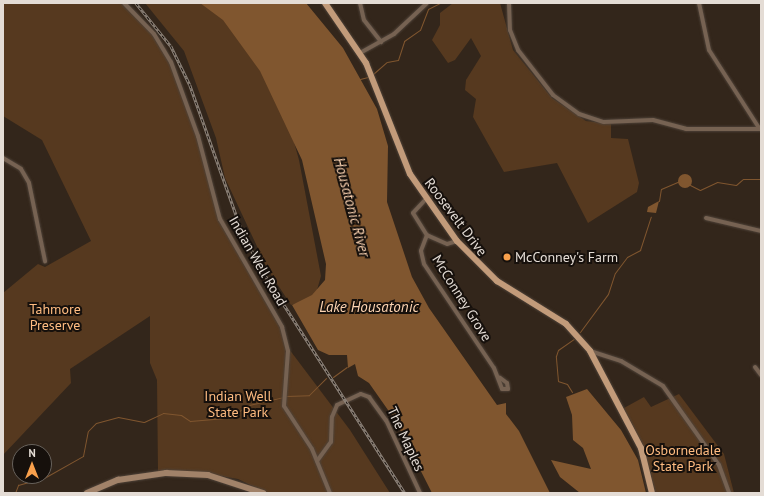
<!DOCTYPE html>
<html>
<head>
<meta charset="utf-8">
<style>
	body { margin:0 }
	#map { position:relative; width:764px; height:496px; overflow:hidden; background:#33261b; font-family:"PT Sans",sans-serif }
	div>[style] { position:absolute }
	.green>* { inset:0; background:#56391f }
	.water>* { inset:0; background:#80562f }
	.round { border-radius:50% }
	.stream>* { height:1px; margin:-0.5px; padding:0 0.5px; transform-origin:0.5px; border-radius:0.5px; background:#80562f }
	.roads { filter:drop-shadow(0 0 1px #4f4339) drop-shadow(0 0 1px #4f4339) }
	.minor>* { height:4px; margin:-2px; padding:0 2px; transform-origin:2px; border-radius:2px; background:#766252 }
	.secondary>* { height:5.5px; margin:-2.75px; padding:0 2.75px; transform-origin:2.75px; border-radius:2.75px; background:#a18269 }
	.primary>* { height:6px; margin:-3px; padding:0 3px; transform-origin:3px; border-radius:3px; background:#c29b7a }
	.rail>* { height:2.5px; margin-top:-1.25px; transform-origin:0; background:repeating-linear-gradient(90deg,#16100c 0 3px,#8e847b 0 6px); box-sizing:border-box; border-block:1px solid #8e847b }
	.dots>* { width:11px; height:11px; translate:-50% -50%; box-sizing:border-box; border:2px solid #16100c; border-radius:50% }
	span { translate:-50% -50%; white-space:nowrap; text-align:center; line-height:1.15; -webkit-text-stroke:4px #16100c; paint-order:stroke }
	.street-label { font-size:14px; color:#e4dcd5 }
	.poi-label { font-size:14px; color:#e4dcd5 }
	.left { translate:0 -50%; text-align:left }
	.park-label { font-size:14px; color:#ffbc81 }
	.water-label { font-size:15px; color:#fdd4b2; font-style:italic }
	.frame { position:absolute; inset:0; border:4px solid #e4dcd5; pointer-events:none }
	.north { position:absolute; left:12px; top:444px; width:40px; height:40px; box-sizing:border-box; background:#16100c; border:1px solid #68625c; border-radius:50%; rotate:0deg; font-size:11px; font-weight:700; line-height:16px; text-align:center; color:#e4dcd5 }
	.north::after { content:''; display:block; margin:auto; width:14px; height:18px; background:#f9a04c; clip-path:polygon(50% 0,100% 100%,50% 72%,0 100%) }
</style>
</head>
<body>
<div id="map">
	<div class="green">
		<i style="clip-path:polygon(3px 3px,125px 3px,154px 33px,166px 49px,189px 109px,218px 210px,273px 306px,289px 349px,350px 430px,390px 493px,267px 493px,238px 479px,198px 472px,158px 472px,157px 380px,150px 363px,150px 316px,70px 369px,71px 383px,3px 455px,3px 293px,38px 264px,45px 267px,91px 241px,42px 140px,3px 116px)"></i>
		<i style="clip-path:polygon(145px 3px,210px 3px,236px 25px,289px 124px,299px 160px,321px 276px,317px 290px,310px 299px,291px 305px,268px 270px,225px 178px,216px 138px,184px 51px)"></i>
		<i style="clip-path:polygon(453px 3px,500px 3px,513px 50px,552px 98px,586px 121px,611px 124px,611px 138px,628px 139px,639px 183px,637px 192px,588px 223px,557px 163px,504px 172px,473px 117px,476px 99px,465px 90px,466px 80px,481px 56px,471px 38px,455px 60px,448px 63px,432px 40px,440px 25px,440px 13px)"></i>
		<i style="clip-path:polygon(679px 394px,724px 454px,734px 493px,652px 493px,651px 472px,624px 408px,644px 397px,651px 407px)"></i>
	</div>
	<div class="water">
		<i style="clip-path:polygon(200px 3px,306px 3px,343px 48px,377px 109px,388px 146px,387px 202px,412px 277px,429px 308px,497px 405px,506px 403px,506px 414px,519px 431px,550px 493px,432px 493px,395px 420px,369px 383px,358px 376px,355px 364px,348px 368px,347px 355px,329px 355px,318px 350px,292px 305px,312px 295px,325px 280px,326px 264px,302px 160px,260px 71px,223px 20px)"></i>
		<i class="round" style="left:678px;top:174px;width:14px;height:14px"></i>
		<i style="clip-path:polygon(659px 201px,656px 213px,647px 212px,648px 207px)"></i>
		<i style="clip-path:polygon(587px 389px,621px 430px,638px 460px,646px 493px,580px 493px,560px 477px,551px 460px,591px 469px,583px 448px,573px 440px,572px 415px,566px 397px)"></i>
	</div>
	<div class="stream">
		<i style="left:373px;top:74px;width:18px;rotate:-41deg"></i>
		<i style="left:387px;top:62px;width:11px;rotate:-10deg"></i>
		<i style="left:398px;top:60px;width:20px;rotate:-72deg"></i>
		<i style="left:404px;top:41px;width:19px;rotate:-35deg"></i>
		<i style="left:420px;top:30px;width:22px;rotate:-69deg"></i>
		<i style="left:428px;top:9px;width:13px;rotate:-27deg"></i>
		<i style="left:360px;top:79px;width:8px;rotate:-14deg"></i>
		<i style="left:690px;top:185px;width:11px;rotate:27deg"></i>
		<i style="left:700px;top:190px;width:19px;rotate:-25deg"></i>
		<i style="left:717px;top:182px;width:19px;rotate:9deg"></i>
		<i style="left:736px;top:185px;width:9px;rotate:-41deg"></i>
		<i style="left:743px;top:179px;width:18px"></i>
		<i style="left:659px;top:201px;width:12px;rotate:-81deg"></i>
		<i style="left:661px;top:189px;width:21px;rotate:-23deg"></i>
		<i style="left:580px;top:332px;width:47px;rotate:-53.6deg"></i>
		<i style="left:608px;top:294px;width:22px;rotate:-72deg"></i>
		<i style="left:615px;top:273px;width:20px;rotate:-53deg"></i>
		<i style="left:627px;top:257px;width:15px;rotate:-28deg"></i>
		<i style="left:640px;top:250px;width:35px;rotate:-72deg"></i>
		<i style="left:333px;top:377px;width:17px;rotate:-36deg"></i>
		<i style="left:572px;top:392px;width:9px;rotate:-122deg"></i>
		<i style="left:567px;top:384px;width:9px;rotate:-162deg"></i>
		<i style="left:558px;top:381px;width:25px;rotate:-95deg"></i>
		<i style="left:556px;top:356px;width:6px;rotate:-72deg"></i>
		<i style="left:558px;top:350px;width:19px;rotate:-35deg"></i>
		<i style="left:286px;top:396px;width:23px;rotate:-2deg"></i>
		<i style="left:309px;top:395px;width:24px;rotate:-45deg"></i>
		<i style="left:44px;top:478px;width:45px;rotate:-29.4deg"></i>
		<i style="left:83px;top:456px;width:25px;rotate:-79deg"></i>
		<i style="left:88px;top:431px;width:11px;rotate:-45deg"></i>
		<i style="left:96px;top:423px;width:23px;rotate:-15deg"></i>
		<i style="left:118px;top:417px;width:26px;rotate:11deg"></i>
		<i style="left:144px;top:422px;width:21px;rotate:-25deg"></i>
		<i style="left:163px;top:413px;width:18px;rotate:6deg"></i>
		<i style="left:181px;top:415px;width:11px;rotate:34deg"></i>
		<i style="left:190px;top:421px;width:38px;rotate:-5deg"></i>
		<i style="left:228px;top:418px;width:25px;rotate:-32deg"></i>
		<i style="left:249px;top:405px;width:35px;rotate:-13deg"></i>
		<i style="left:15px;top:493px;width:9px;rotate:-69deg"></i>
		<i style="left:18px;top:485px;width:22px;rotate:-16deg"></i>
	</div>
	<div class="roads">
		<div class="minor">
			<i style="left:124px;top:3px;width:43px;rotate:45.9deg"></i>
			<i style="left:154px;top:34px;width:33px;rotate:59deg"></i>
			<i style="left:171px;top:62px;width:79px;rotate:70deg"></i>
			<i style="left:198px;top:136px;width:86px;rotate:75.2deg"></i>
			<i style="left:220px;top:219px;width:125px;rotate:60.1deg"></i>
			<i style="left:282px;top:327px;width:25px;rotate:76deg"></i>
			<i style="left:288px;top:351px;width:55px;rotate:94.2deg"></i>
			<i style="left:284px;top:406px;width:51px;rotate:56.9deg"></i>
			<i style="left:312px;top:449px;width:48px;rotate:67.8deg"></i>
			<i style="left:360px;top:3px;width:17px;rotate:77deg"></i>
			<i style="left:364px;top:20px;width:28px;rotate:52deg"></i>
			<i style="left:509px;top:3px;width:27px;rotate:88deg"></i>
			<i style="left:510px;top:30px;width:22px;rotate:68deg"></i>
			<i style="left:518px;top:50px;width:57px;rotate:52.1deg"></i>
			<i style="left:553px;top:95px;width:32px;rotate:36deg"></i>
			<i style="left:579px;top:114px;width:26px;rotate:18deg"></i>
			<i style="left:604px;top:122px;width:49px;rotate:-2.3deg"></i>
			<i style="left:653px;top:120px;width:34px;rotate:15deg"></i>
			<i style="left:686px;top:129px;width:75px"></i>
			<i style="left:699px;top:3px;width:48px;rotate:78deg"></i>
			<i style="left:709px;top:50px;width:93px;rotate:57.3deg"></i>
			<i style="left:360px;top:53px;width:39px;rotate:-29deg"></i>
			<i style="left:394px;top:34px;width:45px;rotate:-43.2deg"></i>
			<i style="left:3px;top:158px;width:21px;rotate:31deg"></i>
			<i style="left:21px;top:169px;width:16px;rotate:60deg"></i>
			<i style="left:29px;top:183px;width:80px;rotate:78.4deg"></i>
			<i style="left:426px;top:199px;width:19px;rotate:133deg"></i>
			<i style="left:413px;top:213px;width:26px;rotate:58deg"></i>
			<i style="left:706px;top:218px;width:57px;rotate:13.3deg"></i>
			<i style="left:457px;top:241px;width:10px;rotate:163deg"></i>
			<i style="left:447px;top:244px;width:22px;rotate:-156deg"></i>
			<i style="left:427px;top:235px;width:17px;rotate:111deg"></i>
			<i style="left:421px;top:251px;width:13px;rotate:77deg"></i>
			<i style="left:424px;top:264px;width:125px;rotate:56.1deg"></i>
			<i style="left:494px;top:368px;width:22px;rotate:69deg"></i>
			<i style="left:502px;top:389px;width:6px"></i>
			<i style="left:508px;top:389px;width:6px;rotate:-99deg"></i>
			<i style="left:507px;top:383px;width:9px;rotate:-144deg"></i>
			<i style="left:590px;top:351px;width:33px;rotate:18deg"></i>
			<i style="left:621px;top:361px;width:49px;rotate:30.8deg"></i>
			<i style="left:663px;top:386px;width:97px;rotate:54.7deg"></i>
			<i style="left:719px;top:465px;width:30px;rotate:70deg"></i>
			<i style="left:755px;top:367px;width:10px;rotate:53deg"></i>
			<i style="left:317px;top:461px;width:24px;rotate:-54deg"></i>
			<i style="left:331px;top:442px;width:25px;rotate:-88deg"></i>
			<i style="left:332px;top:417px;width:13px;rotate:-67deg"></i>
			<i style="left:337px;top:405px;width:26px;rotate:-25deg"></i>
			<i style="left:361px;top:394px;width:9px;rotate:21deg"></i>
			<i style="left:369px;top:397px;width:29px;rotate:54deg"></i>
			<i style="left:386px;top:420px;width:81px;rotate:65deg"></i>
		</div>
		<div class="secondary">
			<i style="left:87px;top:493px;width:34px;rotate:-23deg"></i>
			<i style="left:118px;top:480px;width:49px;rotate:-8.3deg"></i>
			<i style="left:166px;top:473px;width:42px;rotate:2.7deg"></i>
			<i style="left:208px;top:475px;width:58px;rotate:18.1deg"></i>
		</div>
		<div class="primary">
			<i style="left:325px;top:3px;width:73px;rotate:55.7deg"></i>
			<i style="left:366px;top:63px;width:119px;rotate:68.4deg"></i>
			<i style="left:410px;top:174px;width:82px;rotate:55deg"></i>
			<i style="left:457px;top:241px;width:57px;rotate:45deg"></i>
			<i style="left:497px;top:281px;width:81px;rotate:31.9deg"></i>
			<i style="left:566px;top:324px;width:36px;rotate:48deg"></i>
			<i style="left:590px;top:351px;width:110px;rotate:62.3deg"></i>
			<i style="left:641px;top:448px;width:46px;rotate:76.3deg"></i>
		</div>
	</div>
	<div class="rail">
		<i style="left:136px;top:3px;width:55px;rotate:50.9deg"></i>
		<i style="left:171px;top:46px;width:43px;rotate:64deg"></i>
		<i style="left:190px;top:85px;width:158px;rotate:70.4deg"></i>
		<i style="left:243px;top:234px;width:47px;rotate:61.8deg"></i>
		<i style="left:265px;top:275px;width:259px;rotate:57.3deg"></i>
	</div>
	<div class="dots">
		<i style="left:507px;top:257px;background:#f9a04c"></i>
	</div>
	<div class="street-label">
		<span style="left:456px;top:217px;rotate:53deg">Roosevelt Drive</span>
		<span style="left:258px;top:261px;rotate:60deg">Indian Well Road</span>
		<span style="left:462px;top:298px;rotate:58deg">McConney Grove</span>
		<span style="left:406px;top:439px;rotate:65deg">The Maples</span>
	</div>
	<div class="poi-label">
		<span class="left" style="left:515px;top:257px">McConney's Farm</span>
	</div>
	<div class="park-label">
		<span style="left:55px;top:317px">Tahmore<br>Preserve</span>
		<span style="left:238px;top:404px">Indian Well<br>State Park</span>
		<span style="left:683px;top:458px">Osbornedale<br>State Park</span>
	</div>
	<div class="water-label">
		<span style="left:352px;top:207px;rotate:75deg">Housatonic River</span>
		<span style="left:369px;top:307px">Lake Housatonic</span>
	</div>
	<div class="frame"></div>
	<div class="north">N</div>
</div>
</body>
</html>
